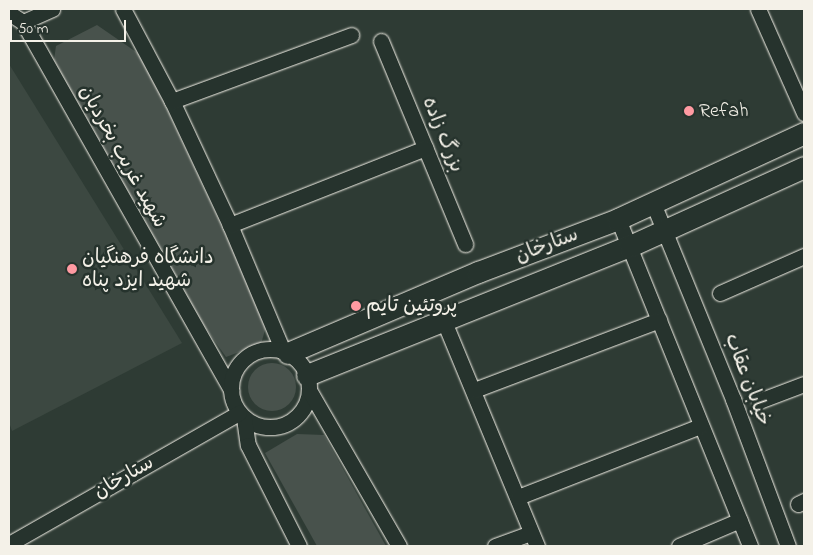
<!DOCTYPE html>
<html>
<head>
<meta charset="utf-8">
<style>
	body { margin:0 }
	#map { position:relative; width:813px; height:555px; overflow:hidden; background:#2e3b34; font-family:"Indie Flower","Playpen Sans Arabic",sans-serif }
	div>[style] { position:absolute }
	.built>* { inset:0; background:#3c4841 }
	.green>* { inset:0; background:#48524c }
	.round { border-radius:50% }
	.roads { filter:drop-shadow(0 0 1px #f4f1e8) drop-shadow(0 0 1px #f4f1e8) }
	.minor>* { height:15px; margin:-7.5px; padding:0 7.5px; transform-origin:7.5px; border-radius:7.5px; background:#26332d }
	.minor>.ring { margin:-7.5px; padding:0; box-sizing:content-box; background:none; border:15px solid #26332d; border-radius:50% }
	.secondary>* { height:21px; margin:-10.5px; padding:0 10.5px; transform-origin:10.5px; border-radius:10.5px; background:#26332d }
	.dots>* { width:14px; height:14px; translate:-50% -50%; box-sizing:border-box; border:2px solid #26332d; border-radius:50% }
	span { translate:-50% -50%; white-space:nowrap; text-align:center; line-height:1.15; -webkit-text-stroke:5px #26332d; paint-order:stroke }
	.poi-label { font-size:20px; color:#f4f1e8 }
	.left { translate:0 -50%; text-align:left }
	.street-label { font-size:20px; color:#f4f1e8 }
	.frame { position:absolute; inset:0; border:10px solid #f4f1e8; pointer-events:none }
	.scale { position:absolute; left:10px; top:20px; width:116px; height:22px; box-sizing:border-box; border:2px solid #f4f1e8; border-top:0; padding-left:6px; font-size:15px; line-height:18px; white-space:nowrap; color:#f4f1e8; -webkit-text-stroke:4px #26332d; paint-order:stroke }
</style>
</head>
<body>
<div id="map">
	<div class="built">
		<i style="clip-path:polygon(9px 64px,182px 343px,12px 431px,9px 422px)"></i>
	</div>
	<div class="green">
		<i style="clip-path:polygon(97px 25px,142px 56px,267px 323px,261px 344px,226px 357px,205px 327px,54px 60px,56px 46px)"></i>
		<i class="round" style="left:248px;top:363px;width:48px;height:48px"></i>
		<i style="clip-path:polygon(297px 434px,324px 435px,386px 546px,317px 546px,265px 453px)"></i>
	</div>
	<div class="roads">
		<div class="minor">
			<i style="left:123px;top:9px;width:104px;rotate:62deg"></i>
			<i style="left:172px;top:101px;width:137px;rotate:64.9deg"></i>
			<i style="left:230px;top:225px;width:137px;rotate:67.2deg"></i>
			<i style="left:758px;top:9px;width:114px;rotate:66.1deg"></i>
			<i style="left:9px;top:13px;width:17px;rotate:33deg"></i>
			<i style="left:23px;top:22px;width:32px;rotate:-24deg"></i>
			<i style="left:23px;top:22px;width:423px;rotate:60.5deg"></i>
			<i style="left:381px;top:41px;width:220px;rotate:67.5deg"></i>
			<i style="left:172px;top:101px;width:191px;rotate:-20.2deg"></i>
			<i style="left:653px;top:203px;width:212px;rotate:67.8deg"></i>
			<i style="left:733px;top:399px;width:157px;rotate:69.5deg"></i>
			<i style="left:618px;top:219px;width:353px;rotate:68deg"></i>
			<i style="left:230px;top:225px;width:210px;rotate:-21.5deg"></i>
			<i style="left:720px;top:293px;width:92px;rotate:-23.8deg"></i>
			<i style="left:443px;top:319px;width:246px;rotate:67.5deg"></i>
			<i class="ring" style="left:231px;top:349px;width:63px;height:63px"></i>
			<i style="left:309px;top:390px;width:180px;rotate:60deg"></i>
			<i style="left:474px;top:390px;width:198px;rotate:-20.7deg"></i>
			<i style="left:759px;top:401px;width:48px;rotate:-20.7deg"></i>
			<i style="left:244px;top:418px;width:27px;rotate:82deg"></i>
			<i style="left:248px;top:445px;width:113px;rotate:63.2deg"></i>
			<i style="left:518px;top:497px;width:195px;rotate:-21.3deg"></i>
			<i style="left:798px;top:504px;width:7px;rotate:-27deg"></i>
			<i style="left:9px;top:544px;width:265px;rotate:-29.7deg"></i>
			<i style="left:495px;top:546px;width:38px;rotate:-20deg"></i>
			<i style="left:679px;top:546px;width:66px;rotate:-23.1deg"></i>
		</div>
		<div class="secondary">
			<i style="left:288px;top:353px;width:207px;rotate:-23.1deg"></i>
			<i style="left:478px;top:272px;width:150px;rotate:-20.7deg"></i>
			<i style="left:618px;top:219px;width:205px;rotate:-24.8deg"></i>
			<i style="left:307px;top:375px;width:348px;rotate:-21.8deg"></i>
			<i style="left:630px;top:246px;width:191px;rotate:-24.4deg"></i>
		</div>
	</div>
	<div class="dots">
		<i style="left:689px;top:111px;background:#ff9aa2"></i>
		<i style="left:72px;top:269px;background:#ff9aa2"></i>
		<i style="left:356px;top:306px;background:#ff9aa2"></i>
	</div>
	<div class="poi-label">
		<span class="left" style="left:699px;top:111px">Refah</span>
		<span class="left" style="left:82px;top:270px">دانشگاه فرهنگیان<br>شهید ایزد پناه</span>
		<span class="left" style="left:366px;top:306px">پروتئین تایم</span>
	</div>
	<div class="street-label">
		<span style="left:442px;top:135px;rotate:68deg">بزرگ زاده</span>
		<span style="left:122px;top:157px;rotate:61deg">شهید غریب بخردیان</span>
		<span style="left:547px;top:246px;rotate:-21deg">ستارخان</span>
		<span style="left:747px;top:380px;rotate:69deg">خیابان عقاب</span>
		<span style="left:124px;top:478px;rotate:-30deg">ستارخان</span>
	</div>
	<div class="frame"></div>
	<div class="scale">50 m</div>
</div>
</body>
</html>
